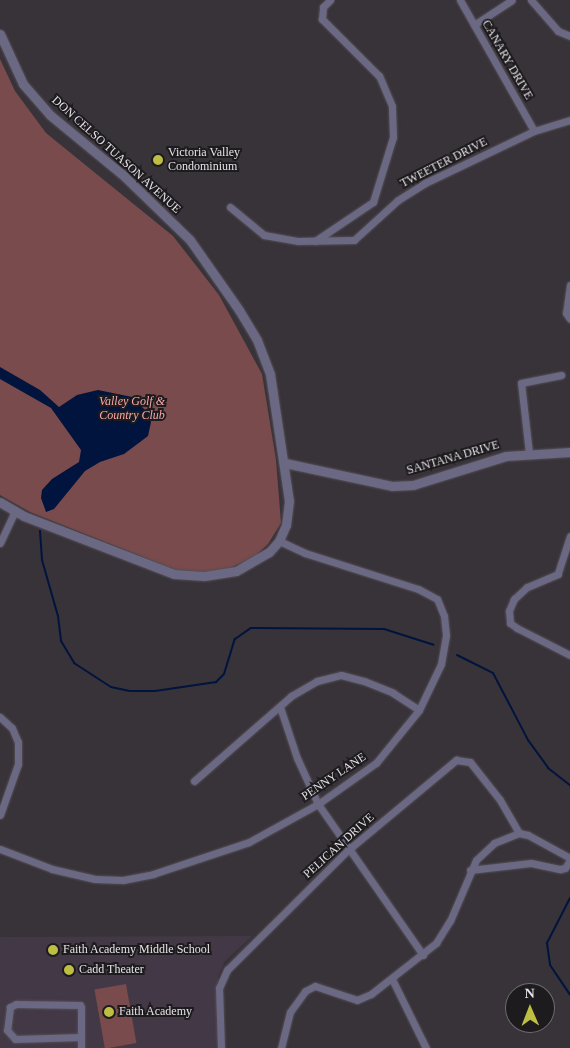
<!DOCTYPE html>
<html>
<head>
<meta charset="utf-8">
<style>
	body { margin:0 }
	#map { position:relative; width:570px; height:1048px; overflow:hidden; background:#383239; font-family:"Times New Roman",serif }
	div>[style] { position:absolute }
	.built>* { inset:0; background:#433946 }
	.green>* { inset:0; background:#794b4c; transform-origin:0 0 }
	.water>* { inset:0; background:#00143e }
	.stream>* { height:2px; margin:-1px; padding:0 1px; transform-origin:1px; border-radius:1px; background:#00143e }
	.roads { filter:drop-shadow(0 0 1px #544e55) drop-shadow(0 0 1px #544e55) }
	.minor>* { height:7px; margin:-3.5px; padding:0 3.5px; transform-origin:3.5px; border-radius:3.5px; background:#6a6882 }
	.tertiary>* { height:9px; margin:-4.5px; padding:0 4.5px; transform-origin:4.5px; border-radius:4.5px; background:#6a6882 }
	.dots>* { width:14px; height:14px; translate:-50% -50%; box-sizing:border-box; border:2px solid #1d1b1e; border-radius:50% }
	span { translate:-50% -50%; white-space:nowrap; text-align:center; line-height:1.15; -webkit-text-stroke:4px #1d1b1e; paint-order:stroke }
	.street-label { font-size:12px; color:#e6e2e7 }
	.poi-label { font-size:12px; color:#e6e2e7 }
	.left { translate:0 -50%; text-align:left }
	.park-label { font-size:12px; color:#f9a9a9; font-style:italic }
	.north { position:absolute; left:505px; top:983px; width:50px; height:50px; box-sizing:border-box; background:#1d1b1e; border:1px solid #6d6b6e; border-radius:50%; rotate:359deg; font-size:14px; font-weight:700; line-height:20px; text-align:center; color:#e6e2e7 }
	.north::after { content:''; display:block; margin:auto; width:18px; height:22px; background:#bebf42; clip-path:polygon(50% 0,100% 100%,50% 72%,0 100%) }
</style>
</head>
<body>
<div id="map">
	<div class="built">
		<i style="clip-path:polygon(252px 936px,225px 961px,218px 976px,219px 1048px,0 1048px,0 937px)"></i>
	</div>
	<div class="green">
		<i style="clip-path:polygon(0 59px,15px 91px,46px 133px,173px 236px,219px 295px,262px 374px,276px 460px,281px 523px,268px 544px,254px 557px,219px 573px,176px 570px,30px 512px,0 495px)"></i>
		<i style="left:126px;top:984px;width:60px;height:32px;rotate:80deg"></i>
	</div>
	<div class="water">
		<i style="clip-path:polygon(0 367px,40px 390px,59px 407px,77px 395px,98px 390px,132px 397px,149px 414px,151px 422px,148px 436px,124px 454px,100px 462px,85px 471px,54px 509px,46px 512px,41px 498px,42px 490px,52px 479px,79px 462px,81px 450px,51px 408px,0 379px)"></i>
	</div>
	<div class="stream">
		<i style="left:40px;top:531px;width:29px;rotate:86deg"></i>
		<i style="left:42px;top:560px;width:58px;rotate:74.1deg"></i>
		<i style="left:58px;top:616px;width:25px;rotate:83deg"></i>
		<i style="left:61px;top:641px;width:26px;rotate:59deg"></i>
		<i style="left:74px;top:663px;width:44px;rotate:33deg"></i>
		<i style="left:111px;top:687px;width:19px;rotate:12deg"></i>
		<i style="left:130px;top:691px;width:25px"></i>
		<i style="left:155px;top:691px;width:62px;rotate:-8.4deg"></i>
		<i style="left:216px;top:682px;width:11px;rotate:-45deg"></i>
		<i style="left:224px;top:674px;width:37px;rotate:-73deg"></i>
		<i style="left:235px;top:639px;width:19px;rotate:-35deg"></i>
		<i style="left:251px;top:628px;width:133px;rotate:0.4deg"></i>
		<i style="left:384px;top:629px;width:52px;rotate:17.7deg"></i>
		<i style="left:457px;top:655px;width:40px;rotate:26.6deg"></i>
		<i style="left:493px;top:673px;width:76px;rotate:62.4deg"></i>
		<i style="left:528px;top:740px;width:34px;rotate:54deg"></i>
		<i style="left:548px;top:768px;width:28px;rotate:38deg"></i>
		<i style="left:570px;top:898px;width:51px;rotate:117.1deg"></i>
		<i style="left:547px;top:943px;width:22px;rotate:82deg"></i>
		<i style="left:550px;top:965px;width:36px;rotate:56deg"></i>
	</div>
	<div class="roads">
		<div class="minor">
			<i style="left:460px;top:0;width:150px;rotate:60.5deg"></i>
			<i style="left:531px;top:0;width:41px;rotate:48.9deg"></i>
			<i style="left:558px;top:31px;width:13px;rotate:23deg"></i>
			<i style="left:474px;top:25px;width:45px;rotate:-33.3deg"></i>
			<i style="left:230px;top:207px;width:44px;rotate:39.5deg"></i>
			<i style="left:264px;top:235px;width:35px;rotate:10deg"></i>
			<i style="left:298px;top:241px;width:56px;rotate:-1deg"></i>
			<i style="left:354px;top:240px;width:59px;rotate:-42.3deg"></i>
			<i style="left:398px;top:200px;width:32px;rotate:-32deg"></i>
			<i style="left:425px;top:183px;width:121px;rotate:-25.5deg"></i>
			<i style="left:534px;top:131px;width:38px;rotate:-17deg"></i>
			<i style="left:315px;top:241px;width:70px;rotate:-33.9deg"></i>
			<i style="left:373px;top:202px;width:68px;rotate:-72.9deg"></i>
			<i style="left:393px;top:137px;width:31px;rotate:-92deg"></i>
			<i style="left:392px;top:106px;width:33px;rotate:-113deg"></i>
			<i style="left:379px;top:76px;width:81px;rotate:-135deg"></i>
			<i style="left:322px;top:19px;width:12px;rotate:-85deg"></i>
			<i style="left:323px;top:7px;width:10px;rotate:-45deg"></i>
			<i style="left:570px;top:285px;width:28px;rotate:98deg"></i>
			<i style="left:566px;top:313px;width:7px;rotate:56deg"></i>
			<i style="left:529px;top:453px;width:70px;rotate:-96.5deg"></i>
			<i style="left:521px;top:383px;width:41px;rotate:-11.3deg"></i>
			<i style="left:570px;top:536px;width:40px;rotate:108deg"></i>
			<i style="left:558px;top:574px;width:34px;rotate:157deg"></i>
			<i style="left:527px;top:587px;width:18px;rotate:137deg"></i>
			<i style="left:514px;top:599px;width:13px;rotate:113deg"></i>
			<i style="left:509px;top:611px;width:12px;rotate:85deg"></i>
			<i style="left:510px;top:623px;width:9px;rotate:36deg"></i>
			<i style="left:517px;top:628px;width:59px;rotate:27deg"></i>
			<i style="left:0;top:543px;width:31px;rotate:-65deg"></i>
			<i style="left:13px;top:515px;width:6px;rotate:-90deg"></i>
			<i style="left:280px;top:707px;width:54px;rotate:71.6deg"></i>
			<i style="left:297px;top:758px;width:51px;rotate:65.5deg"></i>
			<i style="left:318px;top:804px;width:184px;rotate:55.2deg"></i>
			<i style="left:0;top:717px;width:16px;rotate:43deg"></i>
			<i style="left:12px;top:728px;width:15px;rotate:67deg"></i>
			<i style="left:18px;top:742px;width:22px;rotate:90deg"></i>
			<i style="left:18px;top:764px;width:54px;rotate:109.4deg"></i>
			<i style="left:194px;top:781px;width:129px;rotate:-41.2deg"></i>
			<i style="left:291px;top:696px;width:30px;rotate:-30deg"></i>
			<i style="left:317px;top:681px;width:25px;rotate:-14deg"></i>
			<i style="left:341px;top:675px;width:24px;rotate:15deg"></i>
			<i style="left:364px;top:681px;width:31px;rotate:22deg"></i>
			<i style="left:393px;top:693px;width:31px;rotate:33deg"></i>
			<i style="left:0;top:849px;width:56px;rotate:21deg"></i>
			<i style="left:52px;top:869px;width:44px;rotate:13.1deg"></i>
			<i style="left:95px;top:879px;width:28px;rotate:2deg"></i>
			<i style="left:123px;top:880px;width:31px;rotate:-11deg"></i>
			<i style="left:153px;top:874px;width:101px;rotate:-18.4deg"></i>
			<i style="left:249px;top:842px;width:79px;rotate:-28.8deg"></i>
			<i style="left:318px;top:804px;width:71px;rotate:-35.3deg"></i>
			<i style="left:376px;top:763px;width:68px;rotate:-50.9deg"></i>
			<i style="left:419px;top:710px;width:51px;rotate:-64.4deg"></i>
			<i style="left:441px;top:664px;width:29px;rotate:-80deg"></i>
			<i style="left:446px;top:635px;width:19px;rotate:-96deg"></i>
			<i style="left:444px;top:616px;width:18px;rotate:-112deg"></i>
			<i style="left:437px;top:599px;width:21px;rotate:-152deg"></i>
			<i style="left:418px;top:589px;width:119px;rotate:-162.3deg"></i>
			<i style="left:305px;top:553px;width:29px;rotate:-155deg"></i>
			<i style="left:470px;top:870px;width:61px;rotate:-6.5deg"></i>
			<i style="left:531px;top:863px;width:30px;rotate:12deg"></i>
			<i style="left:560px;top:869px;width:5px;rotate:-11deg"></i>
			<i style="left:565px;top:868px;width:9px;rotate:-58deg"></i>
			<i style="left:392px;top:979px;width:77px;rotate:63.8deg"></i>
			<i style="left:81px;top:1048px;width:41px;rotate:-90deg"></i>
			<i style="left:81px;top:1007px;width:2px;rotate:-117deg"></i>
			<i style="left:80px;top:1005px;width:64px;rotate:-179.1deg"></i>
			<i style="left:16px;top:1004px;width:7px;rotate:153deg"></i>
			<i style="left:10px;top:1007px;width:23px;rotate:97deg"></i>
			<i style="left:7px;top:1030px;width:12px;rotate:48deg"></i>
			<i style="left:15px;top:1039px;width:66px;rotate:-1.7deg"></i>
			<i style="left:221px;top:1048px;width:60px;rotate:-91.9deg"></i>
			<i style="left:219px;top:988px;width:20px;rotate:-66deg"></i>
			<i style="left:227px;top:970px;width:170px;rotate:-44.8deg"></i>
			<i style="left:348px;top:850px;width:141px;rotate:-39.8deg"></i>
			<i style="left:456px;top:760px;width:14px;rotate:8deg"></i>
			<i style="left:470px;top:762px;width:48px;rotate:51.7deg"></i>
			<i style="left:500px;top:800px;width:38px;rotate:60deg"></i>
			<i style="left:281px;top:1048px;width:37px;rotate:-76deg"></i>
			<i style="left:290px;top:1012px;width:26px;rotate:-54deg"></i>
			<i style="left:305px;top:991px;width:11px;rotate:-27deg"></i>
			<i style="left:315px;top:986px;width:44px;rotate:18.4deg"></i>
			<i style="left:357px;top:1000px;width:15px;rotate:-23deg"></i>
			<i style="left:371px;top:994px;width:83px;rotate:-38.1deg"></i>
			<i style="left:436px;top:943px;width:26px;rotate:-58deg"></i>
			<i style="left:450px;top:921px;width:66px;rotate:-66.9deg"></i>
			<i style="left:476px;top:860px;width:25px;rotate:-43deg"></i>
			<i style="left:494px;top:843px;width:27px;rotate:-22deg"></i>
			<i style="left:519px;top:833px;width:9px;rotate:13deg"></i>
			<i style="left:528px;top:835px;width:48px;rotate:28.7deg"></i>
		</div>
		<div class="tertiary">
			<i style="left:0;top:34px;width:55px;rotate:65.3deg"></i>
			<i style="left:23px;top:84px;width:41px;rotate:48.9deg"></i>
			<i style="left:50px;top:115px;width:96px;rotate:39.5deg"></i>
			<i style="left:124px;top:176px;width:92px;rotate:44.1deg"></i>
			<i style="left:190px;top:240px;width:85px;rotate:55deg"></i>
			<i style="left:239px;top:310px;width:35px;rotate:59deg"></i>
			<i style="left:257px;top:340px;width:36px;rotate:69deg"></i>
			<i style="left:270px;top:374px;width:128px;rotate:81.5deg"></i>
			<i style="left:289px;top:501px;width:24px;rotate:97deg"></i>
			<i style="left:286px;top:525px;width:17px;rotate:114deg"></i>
			<i style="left:279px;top:541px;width:15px;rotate:132deg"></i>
			<i style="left:269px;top:552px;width:38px;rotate:150deg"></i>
			<i style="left:236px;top:571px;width:32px;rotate:171deg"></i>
			<i style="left:204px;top:576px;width:30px;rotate:-176deg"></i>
			<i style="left:174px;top:574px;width:161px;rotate:-158.9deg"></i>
			<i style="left:24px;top:516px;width:28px;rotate:-150deg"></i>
			<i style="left:285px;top:463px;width:109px;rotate:12.1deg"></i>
			<i style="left:392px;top:486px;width:21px;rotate:-3deg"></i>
			<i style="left:413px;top:485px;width:97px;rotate:-17.3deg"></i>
			<i style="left:506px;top:456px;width:64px;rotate:-3.6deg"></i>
		</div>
	</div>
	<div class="dots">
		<i style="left:158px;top:160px;background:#bebf42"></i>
		<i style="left:53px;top:950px;background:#bebf42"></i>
		<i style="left:69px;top:970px;background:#bebf42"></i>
		<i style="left:109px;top:1012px;background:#bebf42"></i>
	</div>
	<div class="street-label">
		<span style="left:507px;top:60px;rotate:60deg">CANARY DRIVE</span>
		<span style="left:116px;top:155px;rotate:42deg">DON CELSO TUASON AVENUE</span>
		<span style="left:444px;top:163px;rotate:-27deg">TWEETER DRIVE</span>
		<span style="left:453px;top:458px;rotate:-16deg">SANTANA DRIVE</span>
		<span style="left:334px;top:777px;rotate:-34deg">PENNY LANE</span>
		<span style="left:339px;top:846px;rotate:-42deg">PELICAN DRIVE</span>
	</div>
	<div class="poi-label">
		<span class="left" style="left:168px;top:160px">Victoria Valley<br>Condominium</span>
		<span class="left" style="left:63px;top:950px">Faith Academy Middle School</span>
		<span class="left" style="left:79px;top:970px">Cadd Theater</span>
		<span class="left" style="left:119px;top:1012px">Faith Academy</span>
	</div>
	<div class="park-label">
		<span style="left:132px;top:409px">Valley Golf &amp;<br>Country Club</span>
	</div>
	<div class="north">N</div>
</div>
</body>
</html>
